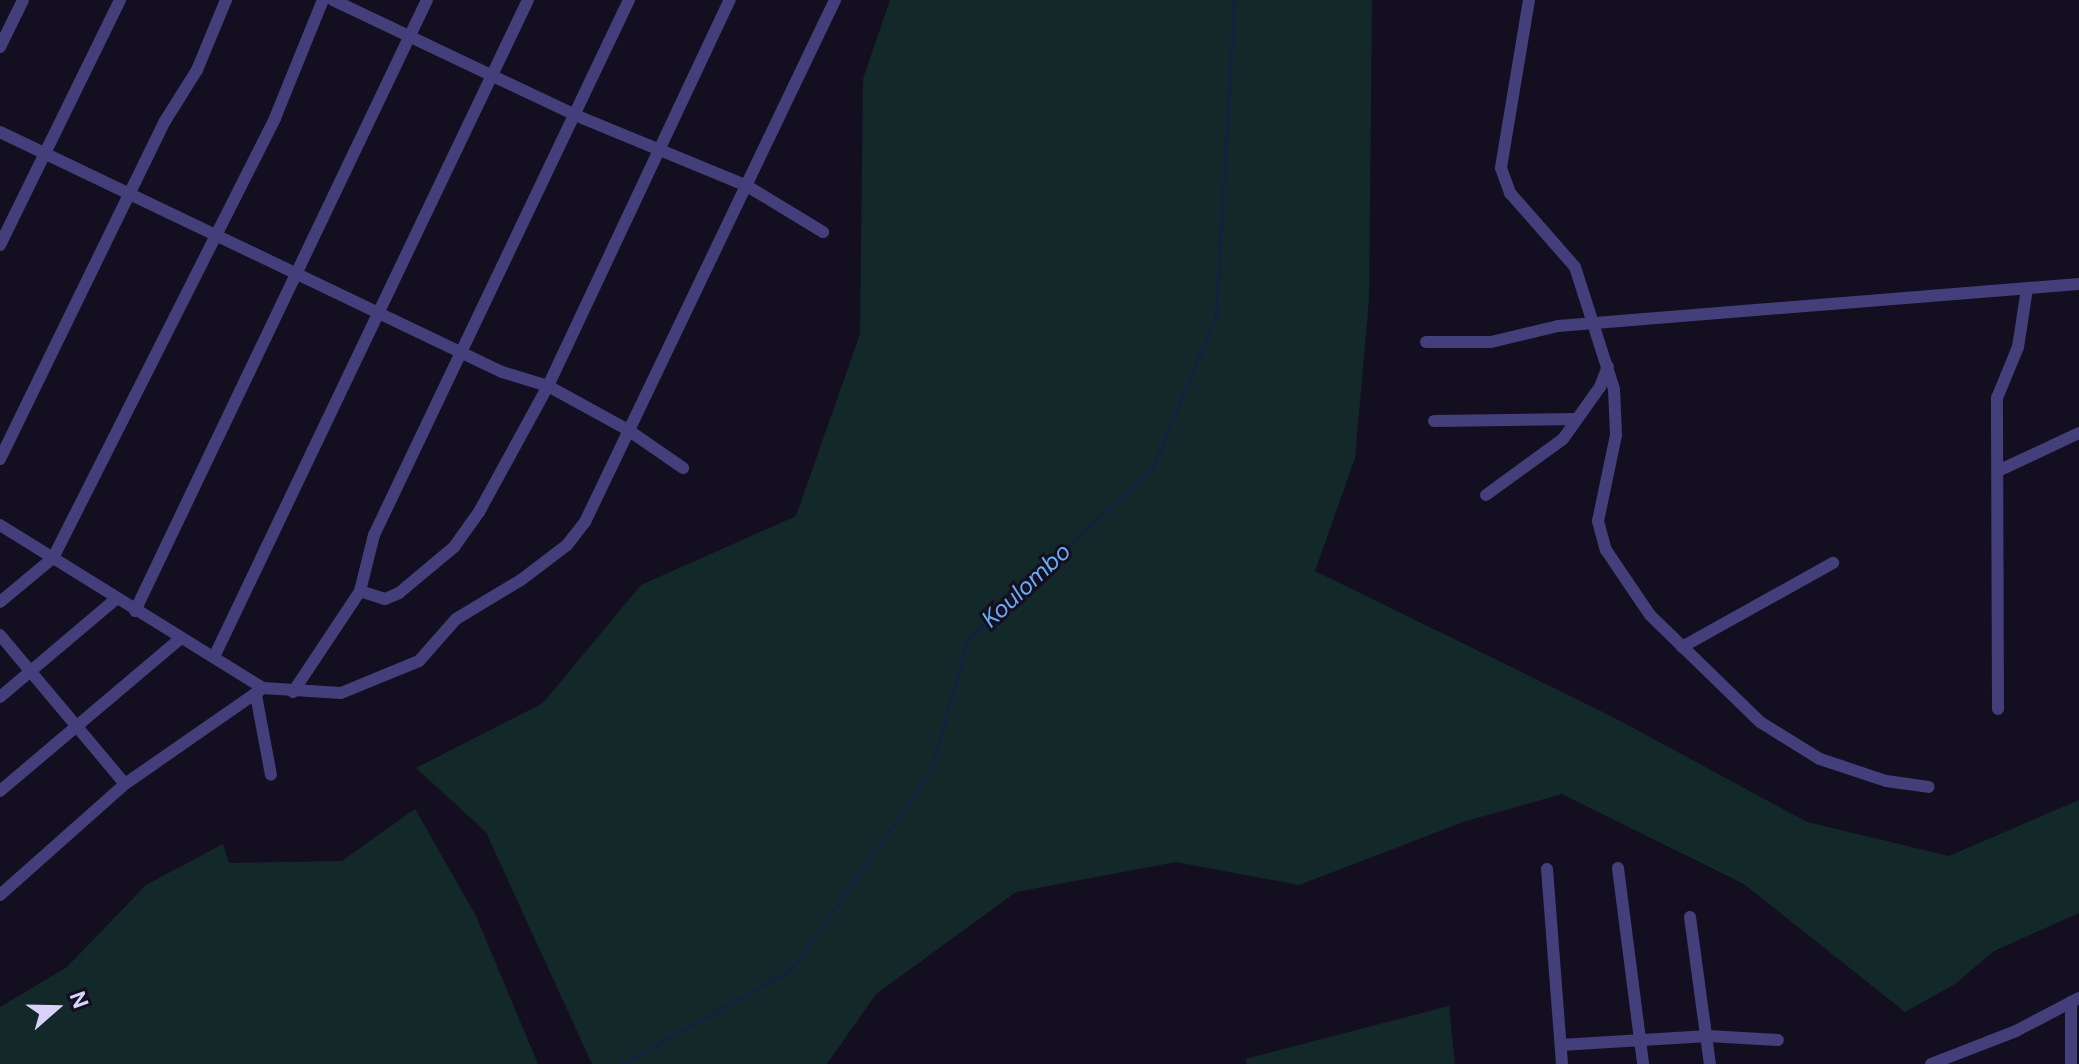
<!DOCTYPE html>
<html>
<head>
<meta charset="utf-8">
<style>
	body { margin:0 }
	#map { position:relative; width:2079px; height:1064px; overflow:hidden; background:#130f20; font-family:"DM Sans",sans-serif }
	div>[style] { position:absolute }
	.green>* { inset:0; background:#132929 }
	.stream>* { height:3px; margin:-1.5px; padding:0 1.5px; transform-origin:1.5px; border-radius:1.5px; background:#112141 }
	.minor>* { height:12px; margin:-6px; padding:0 6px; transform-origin:6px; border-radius:6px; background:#443e7b }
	span { translate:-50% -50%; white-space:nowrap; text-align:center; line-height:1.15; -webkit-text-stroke:6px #130f20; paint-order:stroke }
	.water-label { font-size:24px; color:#69aaf2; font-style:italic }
	.north { position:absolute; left:16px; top:968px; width:80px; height:80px; -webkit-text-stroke:6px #130f20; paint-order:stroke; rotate:70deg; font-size:22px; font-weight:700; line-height:32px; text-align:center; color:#d9d2fb }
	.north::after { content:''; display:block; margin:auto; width:28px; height:36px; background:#d9d2fb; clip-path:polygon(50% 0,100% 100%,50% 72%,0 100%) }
</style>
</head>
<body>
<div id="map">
	<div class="green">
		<i style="clip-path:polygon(890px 0,1372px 0,1369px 299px,1355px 458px,1315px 571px,1611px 716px,1807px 822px,1949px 856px,2079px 800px,2079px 913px,1994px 951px,1955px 984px,1905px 1012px,1744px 884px,1562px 794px,1466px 821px,1299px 885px,1176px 862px,1016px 892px,876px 994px,827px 1064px,592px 1064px,486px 832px,416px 768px,543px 703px,641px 585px,796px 516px,860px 334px,863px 79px)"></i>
		<i style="clip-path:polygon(415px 809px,476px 916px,538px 1064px,0 1064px,0 1007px,67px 967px,146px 885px,223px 844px,229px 863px,342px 861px)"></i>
		<i style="clip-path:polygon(1449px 1006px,1455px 1064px,1247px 1064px,1245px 1059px)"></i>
	</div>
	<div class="stream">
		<i style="left:622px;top:1064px;width:195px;rotate:-29.2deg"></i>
		<i style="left:792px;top:969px;width:240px;rotate:-54.9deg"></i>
		<i style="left:930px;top:773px;width:139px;rotate:-74.2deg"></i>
		<i style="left:968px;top:639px;width:253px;rotate:-42.9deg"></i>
		<i style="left:1153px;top:467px;width:165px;rotate:-67.5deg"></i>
		<i style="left:1216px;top:315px;width:316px;rotate:-86.7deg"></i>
	</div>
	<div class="minor">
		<i style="left:333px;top:0;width:268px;rotate:25.4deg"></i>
		<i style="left:575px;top:115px;width:186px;rotate:22.4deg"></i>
		<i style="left:747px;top:186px;width:89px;rotate:31.2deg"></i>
		<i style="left:1529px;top:0;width:170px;rotate:99.5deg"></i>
		<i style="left:1501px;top:168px;width:27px;rotate:70deg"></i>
		<i style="left:1510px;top:193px;width:98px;rotate:48.7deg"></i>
		<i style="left:1575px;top:267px;width:128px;rotate:72.3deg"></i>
		<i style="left:1614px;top:389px;width:46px;rotate:87.5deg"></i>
		<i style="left:1616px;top:435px;width:88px;rotate:101.8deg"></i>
		<i style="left:1598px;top:521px;width:30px;rotate:75deg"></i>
		<i style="left:1606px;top:550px;width:78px;rotate:55.9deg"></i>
		<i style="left:1650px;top:615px;width:153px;rotate:44.2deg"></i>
		<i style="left:1760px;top:722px;width:70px;rotate:31.7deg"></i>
		<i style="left:1820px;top:759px;width:70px;rotate:18.4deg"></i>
		<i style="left:1886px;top:781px;width:43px;rotate:7.9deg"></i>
		<i style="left:0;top:47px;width:52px;rotate:-63.9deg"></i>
		<i style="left:0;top:132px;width:556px;rotate:25.55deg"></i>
		<i style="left:502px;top:372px;width:48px;rotate:16.9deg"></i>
		<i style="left:548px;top:386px;width:91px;rotate:28.8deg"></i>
		<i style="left:628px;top:430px;width:67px;rotate:34.6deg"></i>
		<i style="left:0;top:245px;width:273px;rotate:-63.9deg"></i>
		<i style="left:1426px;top:342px;width:65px"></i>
		<i style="left:1491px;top:342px;width:69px;rotate:-13.4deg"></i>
		<i style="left:1558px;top:326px;width:523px;rotate:-4.61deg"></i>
		<i style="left:1434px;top:421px;width:142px;rotate:-0.8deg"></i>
		<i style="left:0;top:459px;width:376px;rotate:-64deg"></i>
		<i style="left:165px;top:121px;width:60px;rotate:-57.9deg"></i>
		<i style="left:197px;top:70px;width:76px;rotate:-67.5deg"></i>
		<i style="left:2000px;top:470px;width:87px;rotate:-25.1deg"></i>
		<i style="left:1486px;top:495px;width:95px;rotate:-36deg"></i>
		<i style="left:1563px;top:439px;width:64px;rotate:-54.6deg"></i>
		<i style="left:1600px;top:387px;width:22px;rotate:-69deg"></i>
		<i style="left:0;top:525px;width:309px;rotate:31.8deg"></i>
		<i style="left:263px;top:688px;width:78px;rotate:3.7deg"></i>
		<i style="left:341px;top:693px;width:84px;rotate:-22.3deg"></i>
		<i style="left:419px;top:661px;width:56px;rotate:-48.6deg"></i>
		<i style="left:456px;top:619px;width:76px;rotate:-31deg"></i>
		<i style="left:521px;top:580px;width:58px;rotate:-37.3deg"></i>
		<i style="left:567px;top:545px;width:29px;rotate:-52deg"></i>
		<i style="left:585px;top:522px;width:579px;rotate:-64.41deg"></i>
		<i style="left:360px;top:591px;width:26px;rotate:18deg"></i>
		<i style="left:385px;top:599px;width:15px;rotate:-23deg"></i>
		<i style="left:399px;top:593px;width:72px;rotate:-39.9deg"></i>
		<i style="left:454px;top:547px;width:43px;rotate:-54.5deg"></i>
		<i style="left:479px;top:512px;width:144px;rotate:-61.3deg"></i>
		<i style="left:548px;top:386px;width:427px;rotate:-64.8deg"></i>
		<i style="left:0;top:602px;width:69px;rotate:-39.7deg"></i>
		<i style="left:53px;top:558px;width:493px;rotate:-63.2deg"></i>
		<i style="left:275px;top:118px;width:127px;rotate:-67.9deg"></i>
		<i style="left:135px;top:611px;width:677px;rotate:-64.46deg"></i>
		<i style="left:0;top:635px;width:194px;rotate:50deg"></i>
		<i style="left:1682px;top:647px;width:173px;rotate:-29.1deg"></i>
		<i style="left:214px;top:657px;width:728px;rotate:-64.46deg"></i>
		<i style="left:293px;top:692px;width:121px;rotate:-56.4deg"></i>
		<i style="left:360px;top:591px;width:58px;rotate:-76deg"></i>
		<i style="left:374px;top:535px;width:593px;rotate:-64.52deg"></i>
		<i style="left:256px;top:695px;width:81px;rotate:79.4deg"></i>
		<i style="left:0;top:697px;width:152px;rotate:-40.2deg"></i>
		<i style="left:1998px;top:709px;width:311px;rotate:-90.2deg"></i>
		<i style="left:1997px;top:398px;width:55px;rotate:-67.6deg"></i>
		<i style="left:2018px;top:347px;width:59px;rotate:-81.2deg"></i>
		<i style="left:0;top:791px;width:236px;rotate:-40.2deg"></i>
		<i style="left:1618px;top:868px;width:198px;rotate:82.7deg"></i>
		<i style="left:1547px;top:869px;width:196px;rotate:85.6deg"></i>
		<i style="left:0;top:895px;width:167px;rotate:-41.6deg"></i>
		<i style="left:125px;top:784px;width:168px;rotate:-34.8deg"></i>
		<i style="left:1690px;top:917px;width:148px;rotate:82.3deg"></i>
		<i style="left:1561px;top:1045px;width:147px;rotate:-3.5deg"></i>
		<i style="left:1708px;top:1036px;width:70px;rotate:3.3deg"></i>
		<i style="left:1931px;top:1064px;width:91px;rotate:-21.2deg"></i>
		<i style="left:2016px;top:1031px;width:71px;rotate:-27.6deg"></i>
		<i style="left:2071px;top:1064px;width:62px;rotate:-90deg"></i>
	</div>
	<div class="water-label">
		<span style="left:1026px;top:585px;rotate:-43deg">Koulombo</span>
	</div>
	<div class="north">N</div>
</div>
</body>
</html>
